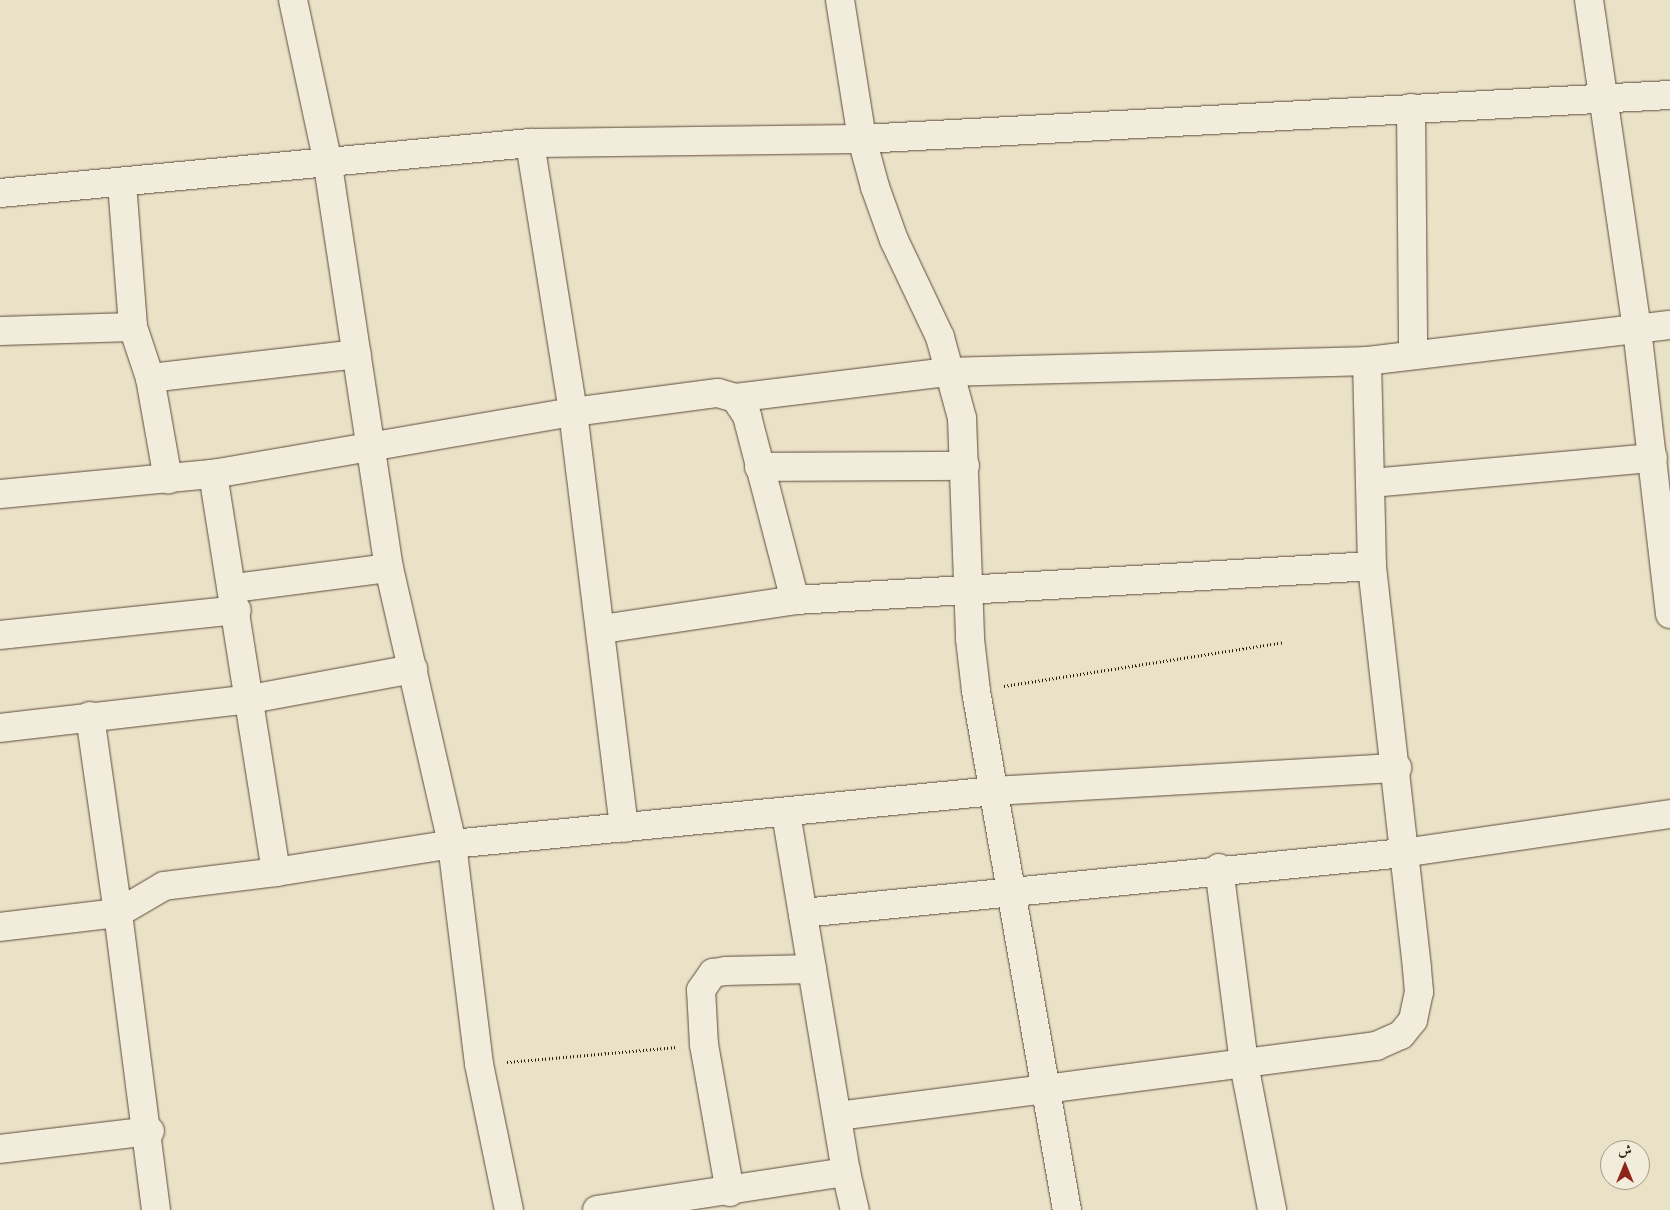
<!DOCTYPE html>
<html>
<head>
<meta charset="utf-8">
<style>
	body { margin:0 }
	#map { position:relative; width:1670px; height:1210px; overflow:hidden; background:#eae2c7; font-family:"IM FELL English",Amiri,serif }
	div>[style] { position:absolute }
	.path>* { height:3px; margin-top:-1.5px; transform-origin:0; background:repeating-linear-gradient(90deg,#30190e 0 1px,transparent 0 3.5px) }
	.roads { filter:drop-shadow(0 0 1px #5e4b3c) drop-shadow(0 0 1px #5e4b3c) }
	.minor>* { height:28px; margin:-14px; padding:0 14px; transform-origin:14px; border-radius:14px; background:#f1ecdb }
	span { translate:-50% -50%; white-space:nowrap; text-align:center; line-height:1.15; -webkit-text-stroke:4px #f1ecdb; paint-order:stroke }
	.north { position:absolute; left:1600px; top:1140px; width:50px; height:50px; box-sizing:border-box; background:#f1ecdb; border:1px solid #a49889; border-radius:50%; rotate:0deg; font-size:14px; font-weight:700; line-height:20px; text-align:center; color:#30190e }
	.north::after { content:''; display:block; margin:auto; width:18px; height:22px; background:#8f2418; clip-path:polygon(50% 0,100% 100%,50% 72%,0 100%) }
</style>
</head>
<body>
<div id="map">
	<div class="path">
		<i style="left:1004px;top:686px;width:283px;rotate:-8.9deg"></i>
		<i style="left:507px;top:1062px;width:171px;rotate:-5deg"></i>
	</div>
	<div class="roads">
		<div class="minor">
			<i style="left:293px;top:0;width:163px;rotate:77.9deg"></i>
			<i style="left:327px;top:159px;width:414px;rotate:81.4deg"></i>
			<i style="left:389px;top:568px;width:283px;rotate:77.1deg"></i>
			<i style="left:452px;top:844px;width:222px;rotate:83deg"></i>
			<i style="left:479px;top:1064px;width:149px;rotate:78.4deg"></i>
			<i style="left:840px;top:0;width:141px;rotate:81deg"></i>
			<i style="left:862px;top:139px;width:50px;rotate:74.8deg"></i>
			<i style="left:875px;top:187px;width:56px;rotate:70.3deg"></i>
			<i style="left:894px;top:240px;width:107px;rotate:64.6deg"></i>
			<i style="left:940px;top:337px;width:84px;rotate:74.8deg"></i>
			<i style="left:962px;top:418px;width:221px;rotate:87.9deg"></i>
			<i style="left:970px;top:639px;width:52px;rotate:83.4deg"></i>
			<i style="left:976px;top:691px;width:527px;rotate:80.06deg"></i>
			<i style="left:1589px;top:0;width:332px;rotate:81.7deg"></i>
			<i style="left:1637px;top:329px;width:287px;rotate:83.4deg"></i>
			<i style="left:1411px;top:108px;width:247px;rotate:89.5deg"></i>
			<i style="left:530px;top:143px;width:272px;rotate:80.9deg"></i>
			<i style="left:573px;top:412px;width:419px;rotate:83deg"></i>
			<i style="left:122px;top:183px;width:144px;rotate:85.6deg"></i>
			<i style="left:0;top:193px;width:532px;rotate:-5.39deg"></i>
			<i style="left:530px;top:143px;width:332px;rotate:-0.7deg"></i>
			<i style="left:862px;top:139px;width:809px;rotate:-3.12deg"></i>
			<i style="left:0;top:331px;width:133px;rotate:-1.7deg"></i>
			<i style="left:133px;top:327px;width:54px;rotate:71.6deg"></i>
			<i style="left:150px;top:378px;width:103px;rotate:79.9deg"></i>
			<i style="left:150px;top:378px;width:208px;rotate:-6.6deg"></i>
			<i style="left:735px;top:398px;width:215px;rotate:-7deg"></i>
			<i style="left:948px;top:372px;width:419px;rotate:-1.5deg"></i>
			<i style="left:1367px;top:361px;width:305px;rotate:-6.8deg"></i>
			<i style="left:759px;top:467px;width:206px;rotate:-0.3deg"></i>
			<i style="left:213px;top:474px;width:403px;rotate:81deg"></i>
			<i style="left:276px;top:872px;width:178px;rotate:-9deg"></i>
			<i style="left:452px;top:844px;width:545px;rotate:-5.58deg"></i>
			<i style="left:994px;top:791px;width:404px;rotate:-3.3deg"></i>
			<i style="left:1371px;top:483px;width:283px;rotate:-5.1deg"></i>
			<i style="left:0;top:494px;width:214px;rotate:-5.4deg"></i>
			<i style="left:213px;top:474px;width:365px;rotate:-9.8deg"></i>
			<i style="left:573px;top:412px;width:146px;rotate:-7.5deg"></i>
			<i style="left:718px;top:393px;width:18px;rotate:16deg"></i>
			<i style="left:735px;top:398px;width:22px;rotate:56deg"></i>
			<i style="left:747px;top:416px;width:190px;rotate:75.4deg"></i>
			<i style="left:234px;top:588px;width:156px;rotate:-7.4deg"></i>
			<i style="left:602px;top:629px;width:195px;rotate:-8.5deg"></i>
			<i style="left:795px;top:600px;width:578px;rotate:-3.37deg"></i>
			<i style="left:0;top:635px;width:238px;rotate:-6deg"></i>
			<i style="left:0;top:728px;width:253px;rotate:-6.6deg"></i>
			<i style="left:251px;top:699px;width:165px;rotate:-10.5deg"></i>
			<i style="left:1219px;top:868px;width:198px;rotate:82.7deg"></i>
			<i style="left:1244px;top:1064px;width:149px;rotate:79.1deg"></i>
			<i style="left:803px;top:913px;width:603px;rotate:-5.71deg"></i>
			<i style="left:1403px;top:853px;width:270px;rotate:-8.3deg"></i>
			<i style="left:0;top:927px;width:119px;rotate:-6.8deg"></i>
			<i style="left:118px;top:913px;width:199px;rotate:-98.1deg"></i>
			<i style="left:838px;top:1116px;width:543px;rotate:-7.41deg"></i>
			<i style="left:1376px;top:1046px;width:27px;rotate:-24deg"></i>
			<i style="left:1401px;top:1035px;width:19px;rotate:-51deg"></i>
			<i style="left:1413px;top:1020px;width:29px;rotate:-78deg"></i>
			<i style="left:1419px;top:992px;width:24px;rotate:-95deg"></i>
			<i style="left:1417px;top:968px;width:405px;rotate:-96.4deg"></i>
			<i style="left:1372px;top:566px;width:205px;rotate:-91.4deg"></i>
			<i style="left:0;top:1149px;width:151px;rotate:-6.8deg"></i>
			<i style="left:846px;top:1172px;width:39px;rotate:77deg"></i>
			<i style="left:730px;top:1192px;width:149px;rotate:-100deg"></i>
			<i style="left:704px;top:1045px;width:55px;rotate:-93.1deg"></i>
			<i style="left:701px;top:990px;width:21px;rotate:-55deg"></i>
			<i style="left:713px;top:973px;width:13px;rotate:-9deg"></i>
			<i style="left:726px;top:971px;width:86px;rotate:-1.3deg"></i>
			<i style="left:156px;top:1210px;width:299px;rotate:-97.3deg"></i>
			<i style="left:118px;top:913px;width:53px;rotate:-30.4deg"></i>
			<i style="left:164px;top:886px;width:113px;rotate:-7.1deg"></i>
			<i style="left:597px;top:1210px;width:252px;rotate:-8.7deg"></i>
			<i style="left:846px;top:1172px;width:362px;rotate:-99.5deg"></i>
		</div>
	</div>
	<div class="north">ش</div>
</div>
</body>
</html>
